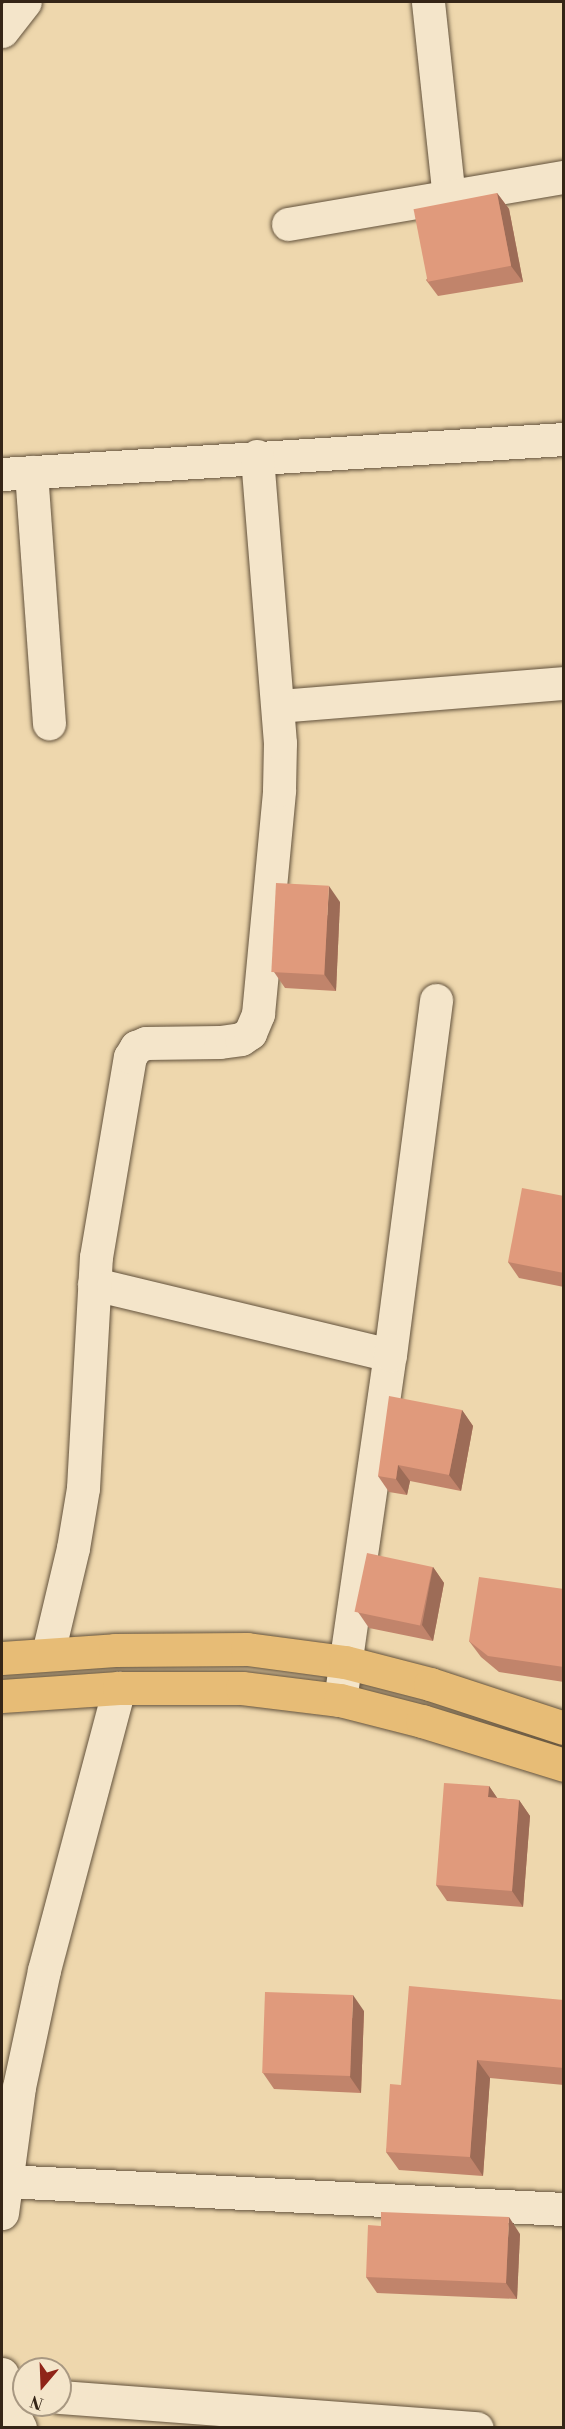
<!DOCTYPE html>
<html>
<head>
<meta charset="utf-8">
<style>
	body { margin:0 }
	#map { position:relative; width:565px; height:2429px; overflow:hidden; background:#eed7ad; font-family:"Libre Bodoni",serif }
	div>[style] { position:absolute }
	.roads { filter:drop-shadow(0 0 2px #63523c) drop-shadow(0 0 2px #63523c) }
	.minor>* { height:33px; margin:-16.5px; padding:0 16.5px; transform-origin:16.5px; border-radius:16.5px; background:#f4e5ca }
	.major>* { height:33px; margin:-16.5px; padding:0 16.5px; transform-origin:16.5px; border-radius:16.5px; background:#e7bc76 }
	.wall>* { inset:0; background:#c1846b }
	.shaded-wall>* { inset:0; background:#9d6c57 }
	.building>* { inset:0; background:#e09a7c; transform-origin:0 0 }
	span { translate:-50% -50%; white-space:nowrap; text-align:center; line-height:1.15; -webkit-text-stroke:4.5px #f4e5ca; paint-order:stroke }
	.frame { position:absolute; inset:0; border:3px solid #352517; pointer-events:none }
	.north { position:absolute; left:12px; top:2357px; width:60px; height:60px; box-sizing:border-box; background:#f4e5ca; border:2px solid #a89882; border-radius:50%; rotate:199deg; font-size:16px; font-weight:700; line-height:24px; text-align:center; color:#352517 }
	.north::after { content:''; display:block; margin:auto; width:21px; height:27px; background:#8f2418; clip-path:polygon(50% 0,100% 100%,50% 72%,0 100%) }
</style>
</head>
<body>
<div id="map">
	<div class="roads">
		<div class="minor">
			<i style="left:428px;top:2px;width:197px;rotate:83.9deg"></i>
			<i style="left:2px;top:31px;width:37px;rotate:-52deg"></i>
			<i style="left:288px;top:224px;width:280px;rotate:-9.7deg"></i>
			<i style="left:31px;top:472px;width:252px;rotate:85.9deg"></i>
			<i style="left:2px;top:474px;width:563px;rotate:-3.56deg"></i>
			<i style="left:278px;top:706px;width:287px;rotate:-4.6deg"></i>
			<i style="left:94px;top:1284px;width:304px;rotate:13.5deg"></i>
			<i style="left:48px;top:1653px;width:108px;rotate:-76.6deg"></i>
			<i style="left:73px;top:1548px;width:61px;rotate:-80.5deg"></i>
			<i style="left:83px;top:1488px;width:231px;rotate:-86.8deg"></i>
			<i style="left:96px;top:1257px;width:203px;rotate:-80.4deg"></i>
			<i style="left:130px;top:1057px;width:12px;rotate:-59deg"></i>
			<i style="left:136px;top:1047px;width:11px;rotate:-22deg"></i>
			<i style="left:146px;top:1043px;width:74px;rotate:-0.8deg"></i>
			<i style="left:220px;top:1042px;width:21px;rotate:-8deg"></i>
			<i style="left:241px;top:1039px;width:11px;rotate:-34deg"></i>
			<i style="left:250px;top:1033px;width:21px;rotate:-67deg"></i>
			<i style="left:258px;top:1014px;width:225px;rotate:-84.6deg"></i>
			<i style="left:279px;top:790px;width:47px;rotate:-88.8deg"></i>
			<i style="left:280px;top:743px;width:288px;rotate:-94.6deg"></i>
			<i style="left:340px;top:1700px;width:349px;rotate:-81.8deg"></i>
			<i style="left:390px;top:1355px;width:358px;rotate:-82.6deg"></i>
			<i style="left:5px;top:2181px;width:560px;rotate:2.87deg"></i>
			<i style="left:2px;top:2213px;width:127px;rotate:-82.3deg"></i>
			<i style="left:19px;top:2087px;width:120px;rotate:-77.9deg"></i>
			<i style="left:44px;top:1970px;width:292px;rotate:-75.1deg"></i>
			<i style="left:2px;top:2374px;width:19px;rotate:87deg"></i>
			<i style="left:3px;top:2393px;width:39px;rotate:64deg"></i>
			<i style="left:60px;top:2397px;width:418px;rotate:4.3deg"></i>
		</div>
		<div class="major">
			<i style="left:2px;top:1658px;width:113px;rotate:-4deg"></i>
			<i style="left:115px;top:1650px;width:132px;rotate:-0.4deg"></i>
			<i style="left:247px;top:1649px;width:99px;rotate:7.6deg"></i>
			<i style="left:345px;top:1662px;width:88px;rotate:14.5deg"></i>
			<i style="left:430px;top:1684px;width:141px;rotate:18.2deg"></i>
			<i style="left:2px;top:1696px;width:117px;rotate:-3.9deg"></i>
			<i style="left:119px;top:1688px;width:123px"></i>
			<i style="left:242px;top:1688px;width:99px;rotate:7deg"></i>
			<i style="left:340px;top:1700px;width:85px;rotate:14.4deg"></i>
			<i style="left:422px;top:1721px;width:149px;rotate:17.2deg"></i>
		</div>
	</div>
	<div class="wall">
		<i style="clip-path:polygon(497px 193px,509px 209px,523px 282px,438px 296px,426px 280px)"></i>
		<i style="clip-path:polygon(340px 902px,336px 991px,285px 988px,274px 972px)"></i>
		<i style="clip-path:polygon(564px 1196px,564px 1287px,519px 1278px,508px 1262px)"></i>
		<i style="clip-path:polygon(462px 1410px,473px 1426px,461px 1491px,410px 1481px,407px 1495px,389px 1492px,378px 1476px)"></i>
		<i style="clip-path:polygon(433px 1567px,444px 1583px,433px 1641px,369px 1628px,358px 1612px)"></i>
		<i style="clip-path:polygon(564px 1589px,564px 1682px,499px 1672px,481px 1657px,469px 1641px)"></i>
		<i style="clip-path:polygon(489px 1786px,497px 1798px,519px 1800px,530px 1816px,523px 1907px,447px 1901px,436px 1885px)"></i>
		<i style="clip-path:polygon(564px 2000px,564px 2085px,490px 2078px,483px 2176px,399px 2170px,386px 2152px,401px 2085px)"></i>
		<i style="clip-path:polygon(364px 2011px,361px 2093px,274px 2089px,263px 2073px)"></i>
		<i style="clip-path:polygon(520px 2234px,517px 2299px,377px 2293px,366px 2277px)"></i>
	</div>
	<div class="shaded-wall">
		<i style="clip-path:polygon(497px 193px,509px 209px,523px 282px,511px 266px)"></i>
		<i style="clip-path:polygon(329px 886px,340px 902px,336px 991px,324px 974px)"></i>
		<i style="clip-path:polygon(462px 1410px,473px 1426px,461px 1491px,449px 1475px)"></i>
		<i style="clip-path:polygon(398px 1465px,410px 1481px,407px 1495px,396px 1479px)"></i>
		<i style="clip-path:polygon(433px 1567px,444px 1583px,433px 1641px,422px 1625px)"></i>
		<i style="clip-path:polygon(489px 1786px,500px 1802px,488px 1797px)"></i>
		<i style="clip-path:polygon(519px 1800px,530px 1816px,523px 1907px,512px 1891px)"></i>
		<i style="clip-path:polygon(353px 1995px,364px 2011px,361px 2093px,350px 2077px)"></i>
		<i style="clip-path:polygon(477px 2060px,490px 2078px,483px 2176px,470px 2157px)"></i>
		<i style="clip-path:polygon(509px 2217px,520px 2234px,517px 2299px,506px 2283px)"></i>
	</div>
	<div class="building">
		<i style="left:497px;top:193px;width:74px;height:85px;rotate:79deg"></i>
		<i style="left:276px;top:883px;width:53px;height:89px;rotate:3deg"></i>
		<i style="clip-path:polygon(522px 1188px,564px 1196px,564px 1273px,508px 1262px)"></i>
		<i style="clip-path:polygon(389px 1396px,462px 1410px,449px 1475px,398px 1465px,396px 1479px,378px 1476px)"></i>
		<i style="left:367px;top:1553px;width:67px;height:60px;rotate:12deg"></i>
		<i style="clip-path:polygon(479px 1577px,564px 1589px,564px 1667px,488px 1656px,469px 1641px)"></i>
		<i style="clip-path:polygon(444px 1783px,489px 1786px,488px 1797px,519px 1800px,512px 1891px,436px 1885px)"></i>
		<i style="clip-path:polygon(409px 1986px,564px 2000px,564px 2068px,477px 2060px,470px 2157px,386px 2152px,390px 2084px,401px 2085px)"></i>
		<i style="left:265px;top:1992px;width:88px;height:81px;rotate:2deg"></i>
		<i style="clip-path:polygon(381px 2212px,509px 2217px,506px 2283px,366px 2277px,368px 2225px,381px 2226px)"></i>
	</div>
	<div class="frame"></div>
	<div class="north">N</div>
</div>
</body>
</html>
